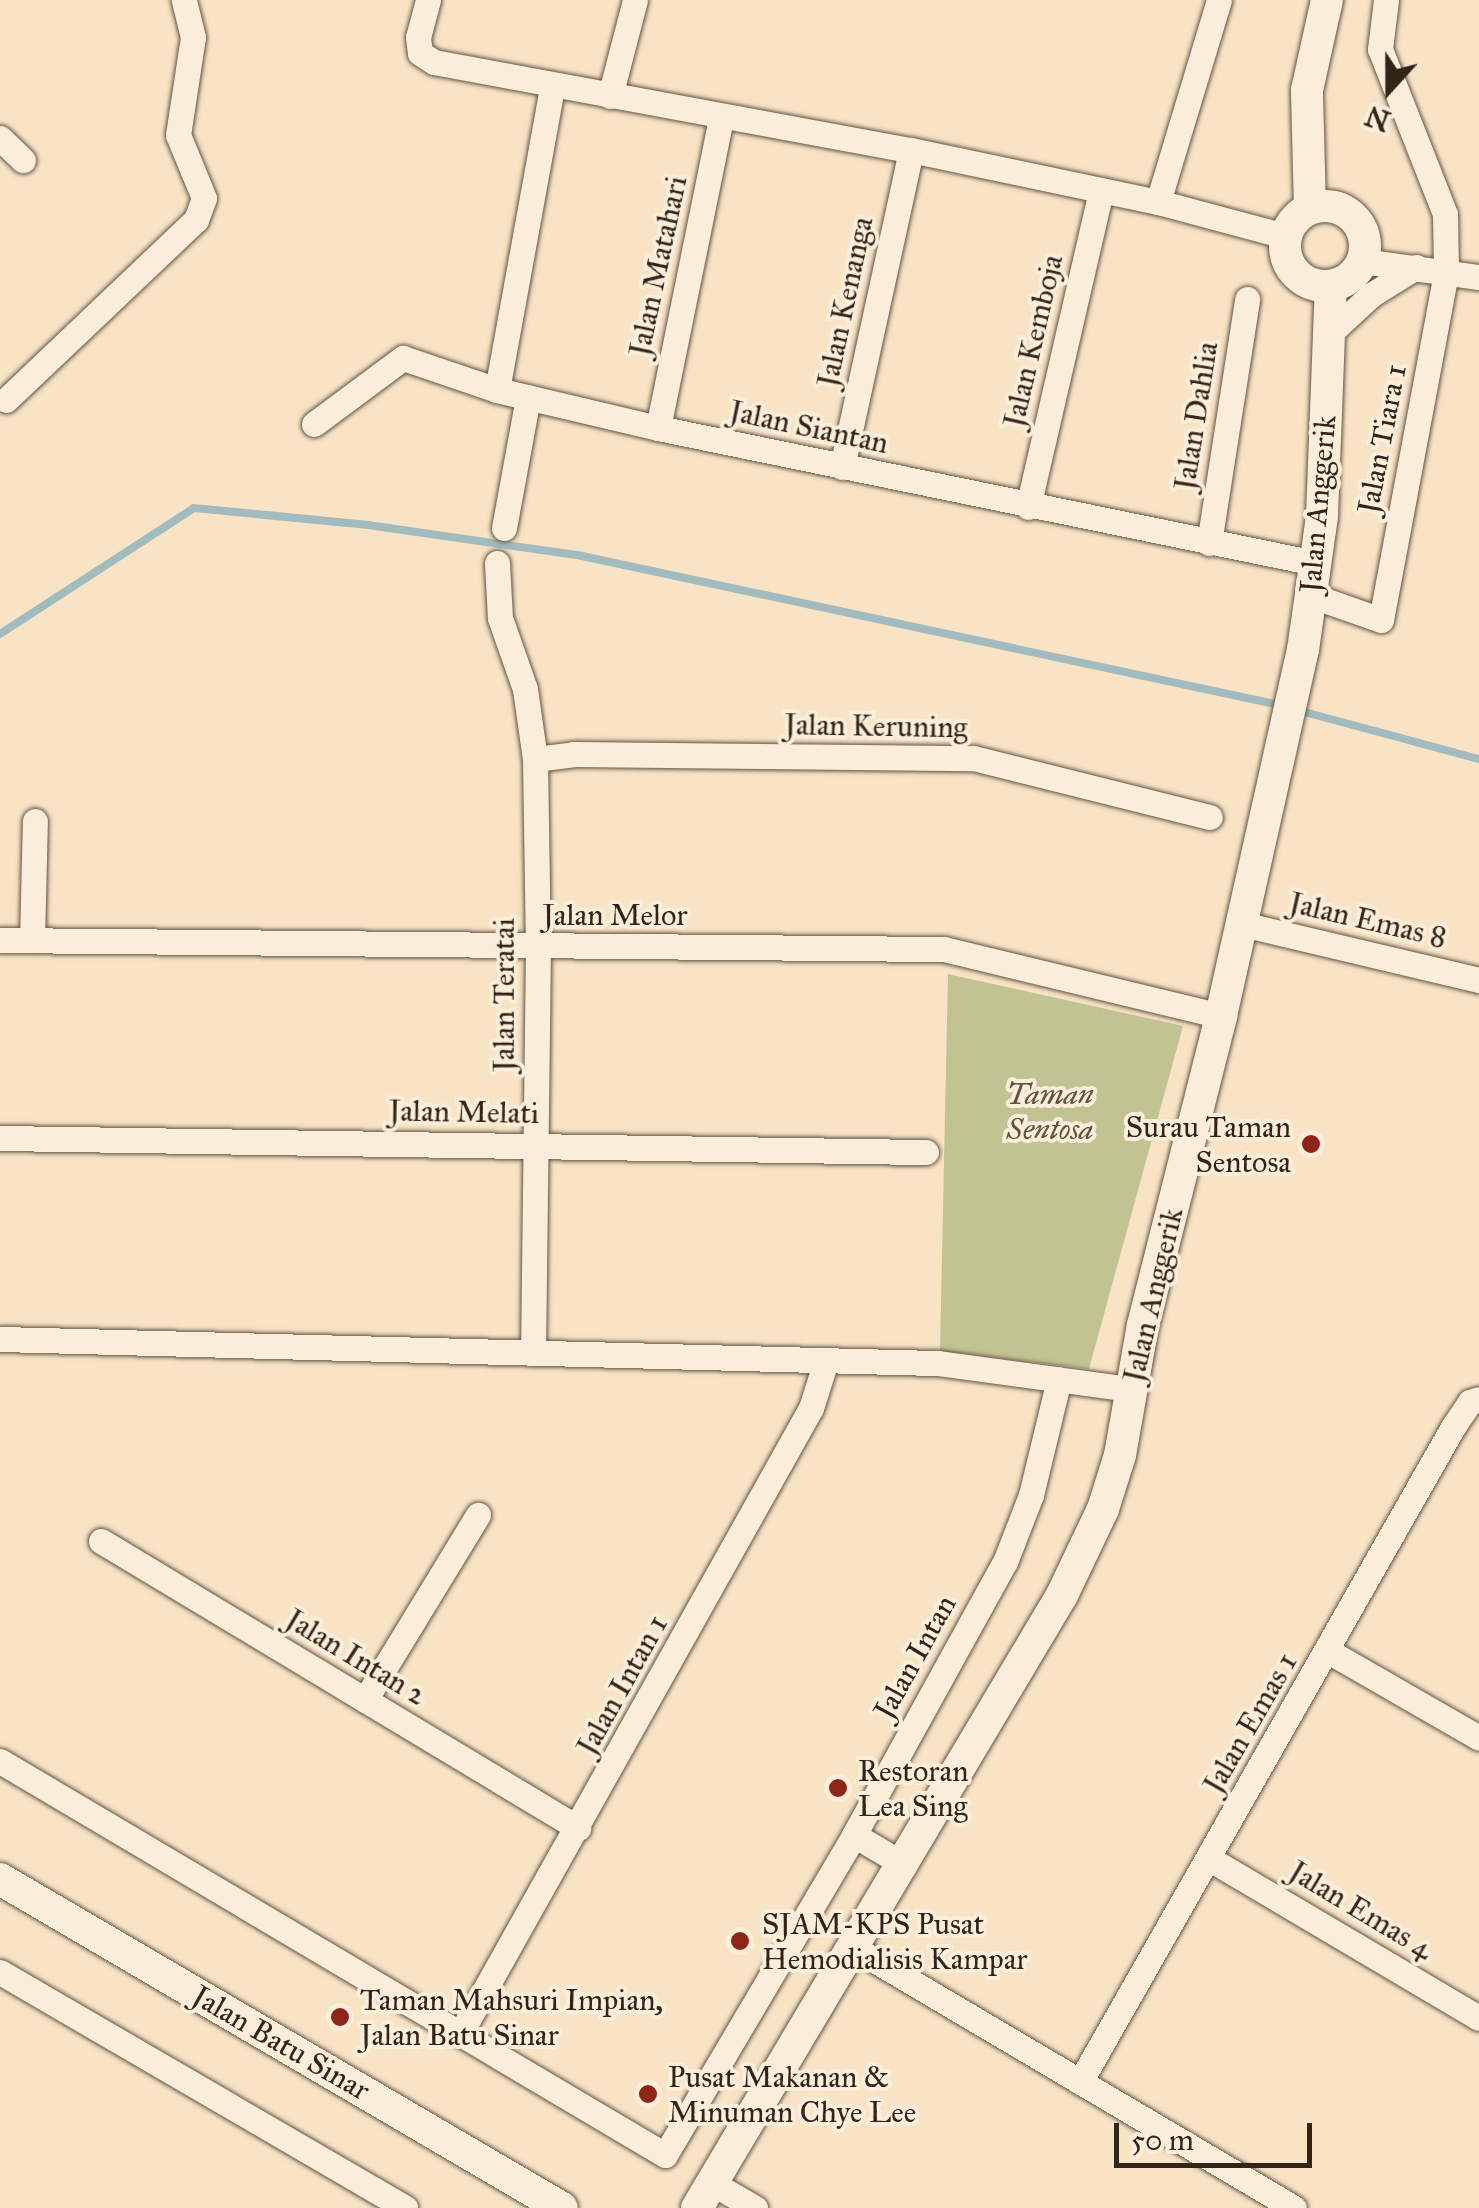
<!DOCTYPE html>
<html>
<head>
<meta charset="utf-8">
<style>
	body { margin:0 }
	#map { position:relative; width:1479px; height:2208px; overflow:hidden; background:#f8e3c5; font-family:"IM FELL Great Primer",serif }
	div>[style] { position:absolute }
	.green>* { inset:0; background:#c1c392 }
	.stream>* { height:8px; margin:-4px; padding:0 4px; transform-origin:4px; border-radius:4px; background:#a2bbbf }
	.roads { filter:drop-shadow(0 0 2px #635444) drop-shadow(0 0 2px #635444) }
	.minor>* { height:25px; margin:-12.5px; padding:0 12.5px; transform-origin:12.5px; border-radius:12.5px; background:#faedd9 }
	.tertiary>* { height:32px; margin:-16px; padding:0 16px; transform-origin:16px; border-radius:16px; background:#faedd9 }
	.tertiary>.ring { margin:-16px; padding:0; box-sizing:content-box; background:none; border:32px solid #faedd9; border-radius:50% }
	.dots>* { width:28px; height:28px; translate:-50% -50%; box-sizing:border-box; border:5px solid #faedd9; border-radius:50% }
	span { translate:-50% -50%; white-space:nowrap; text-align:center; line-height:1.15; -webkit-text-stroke:8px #faedd9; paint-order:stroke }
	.street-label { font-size:30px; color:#312519 }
	.park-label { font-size:30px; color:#5c543d; font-style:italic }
	.poi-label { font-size:30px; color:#312519 }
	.right { translate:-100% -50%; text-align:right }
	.left { translate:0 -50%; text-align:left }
	.north { position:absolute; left:1339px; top:40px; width:100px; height:100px; -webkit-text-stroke:8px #faedd9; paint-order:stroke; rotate:201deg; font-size:28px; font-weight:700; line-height:40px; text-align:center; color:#312519 }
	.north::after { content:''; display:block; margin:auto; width:35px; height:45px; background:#312519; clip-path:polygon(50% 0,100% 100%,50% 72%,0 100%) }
	.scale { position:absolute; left:1114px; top:2123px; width:198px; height:45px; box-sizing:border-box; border:5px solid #312519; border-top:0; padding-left:12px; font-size:30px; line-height:35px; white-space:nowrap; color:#312519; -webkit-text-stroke:8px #faedd9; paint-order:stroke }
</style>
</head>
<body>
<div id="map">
	<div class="green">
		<i style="clip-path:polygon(948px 974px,1183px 1026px,1089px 1369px,940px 1351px)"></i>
	</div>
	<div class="stream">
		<i style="left:0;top:634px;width:231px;rotate:-33deg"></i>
		<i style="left:194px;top:508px;width:175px;rotate:5.6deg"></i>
		<i style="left:368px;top:525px;width:216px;rotate:8.2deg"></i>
		<i style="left:582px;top:556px;width:718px;rotate:12.06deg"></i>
		<i style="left:1297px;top:710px;width:188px;rotate:15.1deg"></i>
	</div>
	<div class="roads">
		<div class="minor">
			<i style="left:428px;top:0;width:38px;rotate:105deg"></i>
			<i style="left:418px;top:37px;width:16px;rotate:83deg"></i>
			<i style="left:420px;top:53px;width:17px;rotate:33deg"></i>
			<i style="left:434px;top:62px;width:485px;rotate:10.5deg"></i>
			<i style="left:911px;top:150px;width:252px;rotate:11.9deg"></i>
			<i style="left:1158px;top:202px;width:131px;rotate:15deg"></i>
			<i style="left:610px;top:96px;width:99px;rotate:-75.4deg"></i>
			<i style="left:0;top:138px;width:32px;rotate:44deg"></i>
			<i style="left:1158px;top:202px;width:211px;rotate:-73.2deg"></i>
			<i style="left:1362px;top:261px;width:118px;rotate:7.8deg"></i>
			<i style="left:1331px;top:332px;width:54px;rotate:-42.8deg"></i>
			<i style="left:1371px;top:295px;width:53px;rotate:-31.9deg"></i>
			<i style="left:497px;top:390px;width:308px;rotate:-79.7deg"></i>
			<i style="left:6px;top:400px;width:262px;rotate:-43.5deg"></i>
			<i style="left:196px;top:220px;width:23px;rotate:-70deg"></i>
			<i style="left:204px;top:198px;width:68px;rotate:-112.4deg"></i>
			<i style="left:178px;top:135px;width:99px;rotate:-81.3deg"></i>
			<i style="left:193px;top:37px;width:38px;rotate:-104deg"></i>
			<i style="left:314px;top:424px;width:111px;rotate:-36.6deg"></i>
			<i style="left:403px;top:358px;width:99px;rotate:18.8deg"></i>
			<i style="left:497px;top:390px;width:165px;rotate:13.3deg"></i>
			<i style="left:658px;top:428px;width:671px;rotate:11.61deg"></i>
			<i style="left:658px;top:428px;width:317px;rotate:-78.5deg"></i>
			<i style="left:842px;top:467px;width:324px;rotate:-77.7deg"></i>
			<i style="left:1028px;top:507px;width:325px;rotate:-77deg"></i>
			<i style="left:504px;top:528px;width:133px;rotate:-79.6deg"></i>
			<i style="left:1209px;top:543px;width:247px;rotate:-81.1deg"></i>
			<i style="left:497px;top:563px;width:55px;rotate:86.9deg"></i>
			<i style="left:500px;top:618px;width:75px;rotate:70.6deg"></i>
			<i style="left:525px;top:689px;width:71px;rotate:81.9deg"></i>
			<i style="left:535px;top:759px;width:188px;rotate:89.1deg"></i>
			<i style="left:538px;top:947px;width:405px;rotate:90.7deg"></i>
			<i style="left:1310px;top:595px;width:75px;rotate:19.4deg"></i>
			<i style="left:1381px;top:620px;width:355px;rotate:-79.4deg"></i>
			<i style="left:1446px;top:271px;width:57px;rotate:-91deg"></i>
			<i style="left:1445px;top:214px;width:177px;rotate:-111.5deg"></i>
			<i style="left:1380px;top:49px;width:49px;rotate:-83deg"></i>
			<i style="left:535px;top:759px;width:38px;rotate:-7deg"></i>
			<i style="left:573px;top:754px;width:400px;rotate:0.6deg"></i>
			<i style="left:973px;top:758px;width:244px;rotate:14deg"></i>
			<i style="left:1242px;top:924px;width:244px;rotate:13.3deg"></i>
			<i style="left:0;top:940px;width:944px;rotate:0.55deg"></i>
			<i style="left:944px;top:949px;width:285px;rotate:13.6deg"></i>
			<i style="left:32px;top:940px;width:119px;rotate:-88.6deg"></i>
			<i style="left:0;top:1138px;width:926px;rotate:0.87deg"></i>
			<i style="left:0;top:1339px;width:938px;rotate:1.47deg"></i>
			<i style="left:938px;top:1363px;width:195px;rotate:7.7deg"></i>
			<i style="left:101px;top:1541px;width:557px;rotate:31.03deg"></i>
			<i style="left:1328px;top:1651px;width:174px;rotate:29.9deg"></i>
			<i style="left:365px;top:1700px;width:217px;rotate:-58.6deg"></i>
			<i style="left:0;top:1761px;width:773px;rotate:30.65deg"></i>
			<i style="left:665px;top:2155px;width:372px;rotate:-59.4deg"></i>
			<i style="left:854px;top:1835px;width:312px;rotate:-61.1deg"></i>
			<i style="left:1005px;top:1562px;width:72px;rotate:-68.8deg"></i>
			<i style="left:1031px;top:1495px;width:119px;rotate:-76.4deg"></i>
			<i style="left:854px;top:1835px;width:59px;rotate:30.5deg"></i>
			<i style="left:1210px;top:1859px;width:312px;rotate:30.6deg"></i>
			<i style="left:854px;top:1948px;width:511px;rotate:30.58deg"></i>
			<i style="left:0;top:1972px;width:469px;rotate:30.2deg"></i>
			<i style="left:460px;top:2034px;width:718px;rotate:-60.72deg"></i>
			<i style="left:811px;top:1408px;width:49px;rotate:-72.3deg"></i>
			<i style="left:1080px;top:2082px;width:754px;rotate:-60.34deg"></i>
			<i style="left:1453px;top:1427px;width:30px;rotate:-56deg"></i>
			<i style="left:1470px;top:1402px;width:9px;rotate:-18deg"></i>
			<i style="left:712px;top:2183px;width:50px;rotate:30.2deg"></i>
		</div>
		<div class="tertiary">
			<i class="ring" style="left:1285px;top:206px;width:48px;height:48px"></i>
			<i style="left:1310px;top:208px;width:118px;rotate:-91.5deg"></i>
			<i style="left:1307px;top:90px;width:92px;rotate:-77.5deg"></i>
			<i style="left:0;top:1879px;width:651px;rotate:30.35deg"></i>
			<i style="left:697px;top:2208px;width:713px;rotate:-59.23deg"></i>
			<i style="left:1062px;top:1595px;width:95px;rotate:-64.5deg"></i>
			<i style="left:1103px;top:1509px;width:57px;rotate:-72.5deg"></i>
			<i style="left:1120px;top:1455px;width:132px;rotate:-80deg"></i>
			<i style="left:1143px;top:1325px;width:319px;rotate:-75.8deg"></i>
			<i style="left:1221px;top:1016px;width:375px;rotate:-77.4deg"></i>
			<i style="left:1303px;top:650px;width:135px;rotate:-81.9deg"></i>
			<i style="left:1322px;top:516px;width:230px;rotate:-87.8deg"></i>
		</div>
	</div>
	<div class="dots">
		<i style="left:1311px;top:1144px;background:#8f2418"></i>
		<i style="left:838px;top:1788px;background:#8f2418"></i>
		<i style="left:740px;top:1941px;background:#8f2418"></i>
		<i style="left:340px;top:2017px;background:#8f2418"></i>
		<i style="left:648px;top:2094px;background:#8f2418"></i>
	</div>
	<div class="street-label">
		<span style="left:658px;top:266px;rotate:-78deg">Jalan Matahari</span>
		<span style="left:845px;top:302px;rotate:-78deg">Jalan Kenanga</span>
		<span style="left:1033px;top:341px;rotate:-77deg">Jalan Kemboja</span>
		<span style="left:1196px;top:416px;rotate:-81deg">Jalan Dahlia</span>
		<span style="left:809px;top:427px;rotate:12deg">Jalan Siantan</span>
		<span style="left:1382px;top:439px;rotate:-79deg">Jalan Tiara 1</span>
		<span style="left:1318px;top:504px;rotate:-85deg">Jalan Anggerik</span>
		<span style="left:876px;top:726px;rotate:1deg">Jalan Keruning</span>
		<span style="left:615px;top:915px">Jalan Melor</span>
		<span style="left:1368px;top:920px;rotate:13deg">Jalan Emas 8</span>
		<span style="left:504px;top:995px;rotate:-90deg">Jalan Teratai</span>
		<span style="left:464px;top:1112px;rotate:1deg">Jalan Melati</span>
		<span style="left:1153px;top:1295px;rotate:-77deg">Jalan Anggerik</span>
		<span style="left:356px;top:1657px;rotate:31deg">Jalan Intan 2</span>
		<span style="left:915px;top:1657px;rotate:-61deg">Jalan Intan</span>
		<span style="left:622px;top:1685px;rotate:-61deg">Jalan Intan 1</span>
		<span style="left:1250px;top:1723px;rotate:-60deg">Jalan Emas 1</span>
		<span style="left:1361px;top:1910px;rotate:31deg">Jalan Emas 4</span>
		<span style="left:281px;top:2043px;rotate:30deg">Jalan Batu Sinar</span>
	</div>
	<div class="park-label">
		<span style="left:1050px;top:1111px">Taman<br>Sentosa</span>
	</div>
	<div class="poi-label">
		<span class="right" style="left:1291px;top:1144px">Surau Taman<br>Sentosa</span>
		<span class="left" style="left:858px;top:1788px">Restoran<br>Lea Sing</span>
		<span class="left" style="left:762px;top:1941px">SJAM-KPS Pusat<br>Hemodialisis Kampar</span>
		<span class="left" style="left:360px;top:2017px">Taman Mahsuri Impian,<br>Jalan Batu Sinar</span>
		<span class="left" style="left:668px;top:2094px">Pusat Makanan &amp;<br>Minuman Chye Lee</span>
	</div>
	<div class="north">N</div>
	<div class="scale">50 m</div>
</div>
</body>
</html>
